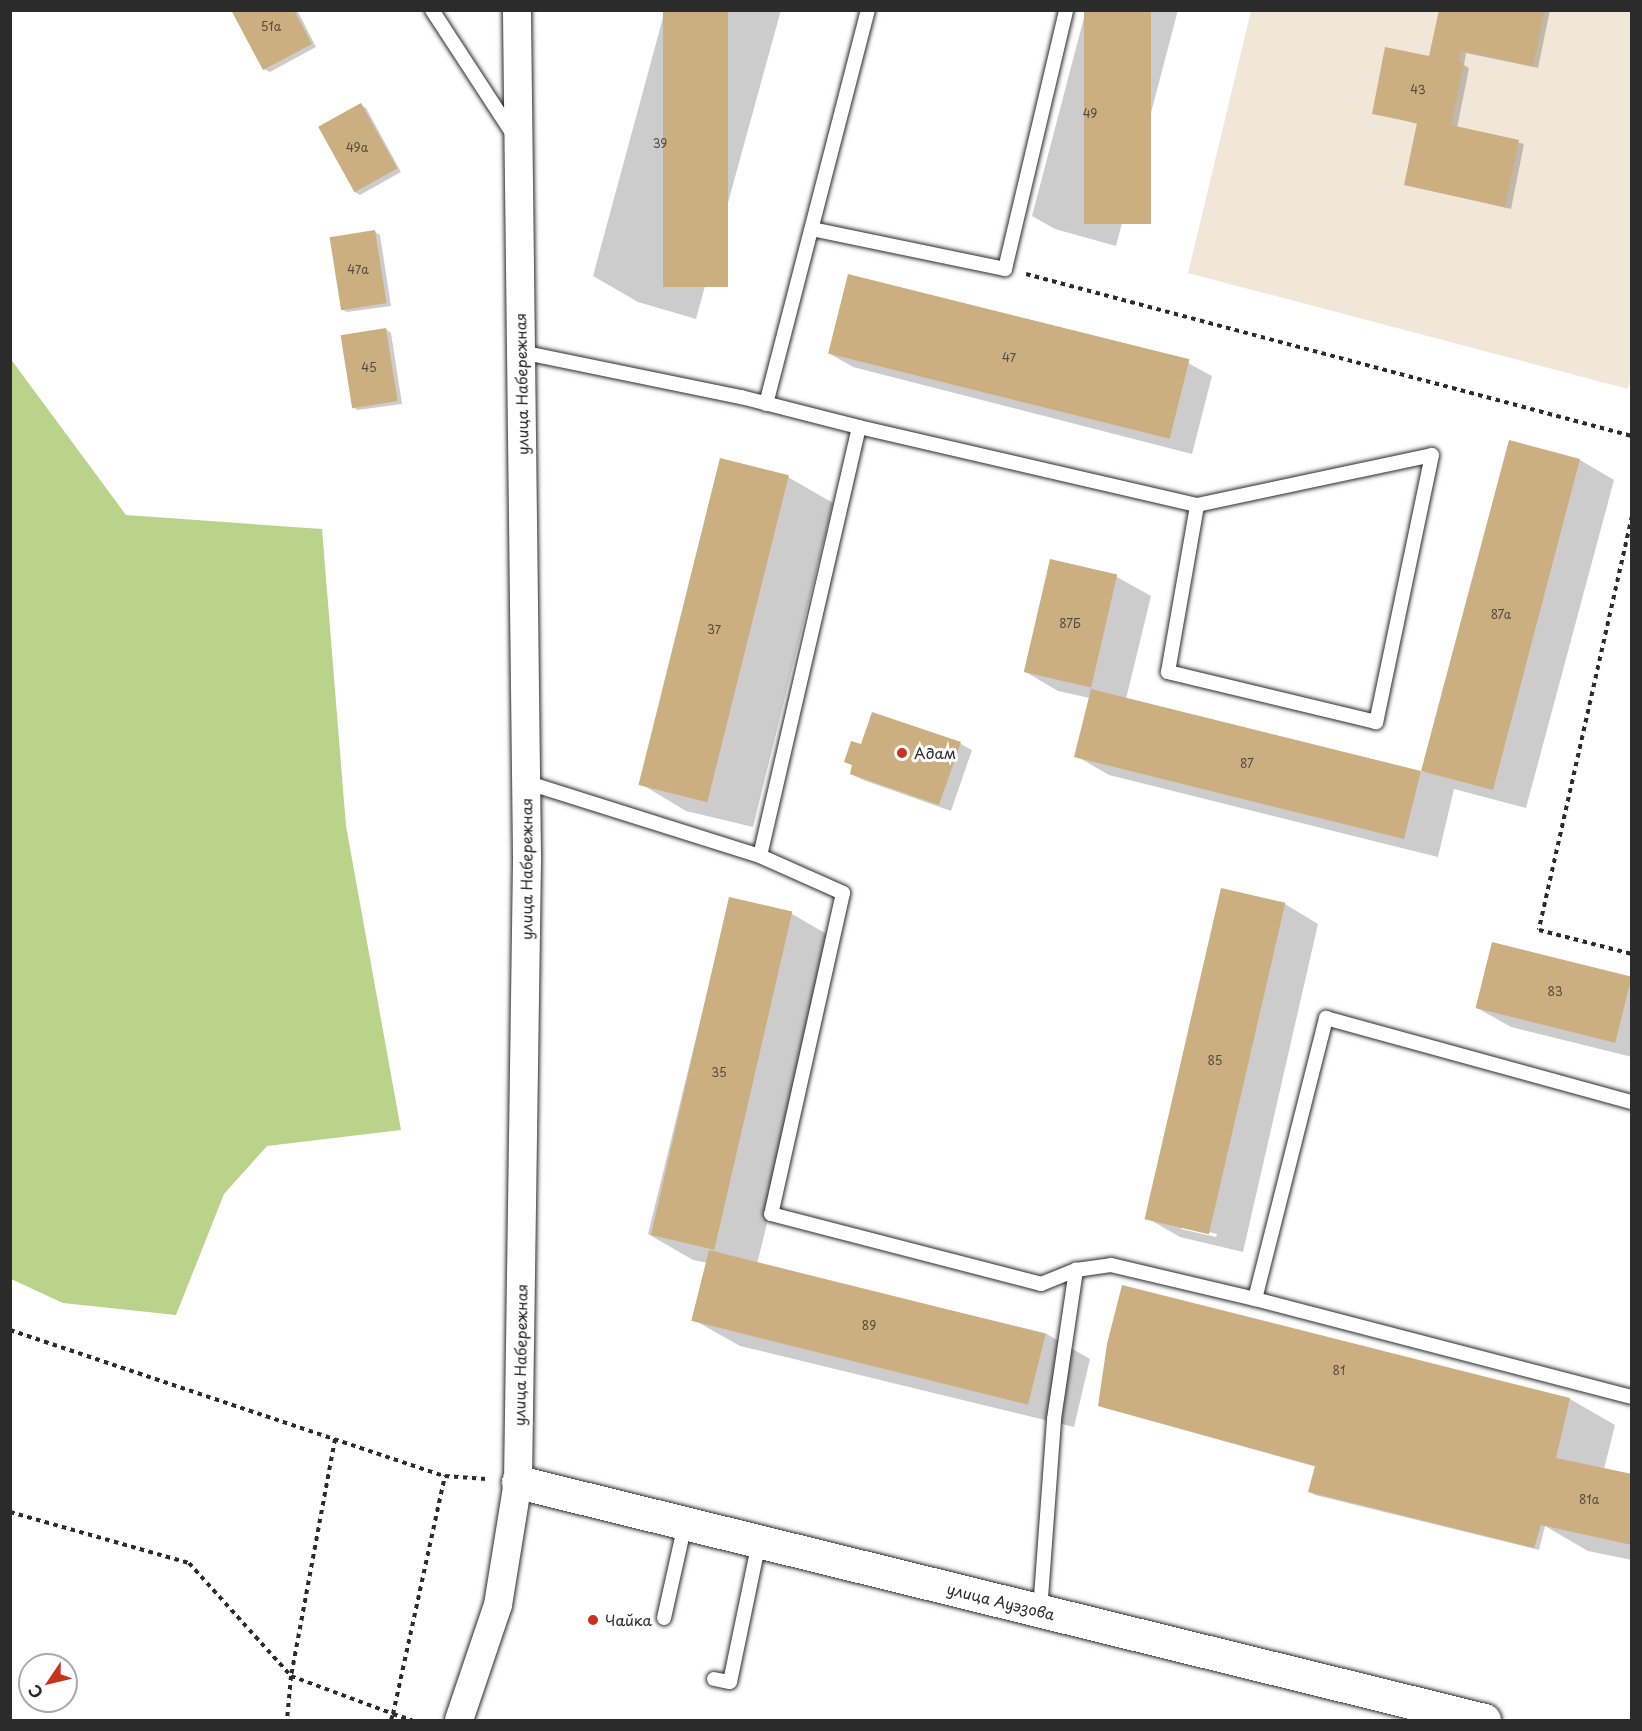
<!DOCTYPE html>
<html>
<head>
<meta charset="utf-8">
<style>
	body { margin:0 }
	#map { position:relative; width:1642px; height:1731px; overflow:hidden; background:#fff; font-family:"Playpen Sans",sans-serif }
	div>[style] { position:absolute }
	.built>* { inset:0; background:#f0e7d9 }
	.green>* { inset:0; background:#b9d38b }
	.shadow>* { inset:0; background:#0003 }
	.building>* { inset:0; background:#ccaf81; transform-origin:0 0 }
	.path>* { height:4px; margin-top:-2px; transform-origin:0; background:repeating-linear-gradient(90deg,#2b2b2b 0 4.5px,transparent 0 9px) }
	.roads { filter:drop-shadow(0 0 2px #2b2b2b) drop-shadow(0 0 2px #2b2b2b) }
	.service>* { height:14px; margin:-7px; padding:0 7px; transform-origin:7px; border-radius:7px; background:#fff }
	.minor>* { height:28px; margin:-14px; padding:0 14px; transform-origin:14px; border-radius:14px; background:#fff }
	.tertiary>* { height:33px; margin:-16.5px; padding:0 16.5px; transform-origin:16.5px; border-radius:16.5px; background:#fff }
	.dots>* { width:16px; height:16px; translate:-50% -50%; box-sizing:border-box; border:3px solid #fff; border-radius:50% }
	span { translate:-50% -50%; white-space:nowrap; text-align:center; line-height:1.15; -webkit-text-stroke:6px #fff; paint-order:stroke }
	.number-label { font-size:12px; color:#534c40 }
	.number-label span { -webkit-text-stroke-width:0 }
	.street-label { font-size:15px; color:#2b2b2b }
	.poi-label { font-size:15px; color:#2b2b2b }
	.left { translate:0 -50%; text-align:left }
	.frame { position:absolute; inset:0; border:12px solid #2b2b2b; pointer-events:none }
	.north { position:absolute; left:18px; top:1653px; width:60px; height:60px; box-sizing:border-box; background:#fff; border:2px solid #aaa; border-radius:50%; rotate:235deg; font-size:16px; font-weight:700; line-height:24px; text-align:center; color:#2b2b2b }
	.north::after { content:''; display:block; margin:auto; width:21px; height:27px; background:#c8321e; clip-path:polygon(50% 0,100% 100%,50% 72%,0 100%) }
</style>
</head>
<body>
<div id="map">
	<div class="built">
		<i style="clip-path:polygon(1251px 11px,1631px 11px,1632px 375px,1628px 389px,1188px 273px)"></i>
	</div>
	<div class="green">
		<i style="clip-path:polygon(10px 358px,126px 515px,322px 529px,346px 826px,401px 1130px,267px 1146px,224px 1194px,176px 1315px,63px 1303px,11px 1279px)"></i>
	</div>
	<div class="shadow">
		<i style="clip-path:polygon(233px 10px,297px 10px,316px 47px,270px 72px,264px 69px)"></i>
		<i style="clip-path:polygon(665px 10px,781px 10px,696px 319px,638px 302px,593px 276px)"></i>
		<i style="clip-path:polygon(1086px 10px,1178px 10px,1116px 246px,1055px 229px,1032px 216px)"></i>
		<i style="clip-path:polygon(1440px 10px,1550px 10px,1538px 68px,1466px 53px,1464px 65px,1469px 68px,1457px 128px,1524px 144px,1511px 209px,1405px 185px,1418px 124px,1374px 113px,1430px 58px)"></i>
		<i style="clip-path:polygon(361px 105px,366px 108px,401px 172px,360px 195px,355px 192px)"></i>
		<i style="clip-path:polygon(375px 232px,380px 235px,391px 306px,347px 312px,341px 309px)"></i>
		<i style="clip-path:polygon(386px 329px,391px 333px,402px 404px,358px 410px,352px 407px)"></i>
		<i style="clip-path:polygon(830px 354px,1188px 363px,1212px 376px,1192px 454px,853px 367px)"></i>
		<i style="clip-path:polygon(1510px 442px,1580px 460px,1614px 480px,1526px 808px,1454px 789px,1438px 857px,1109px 775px,1076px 756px,1090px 698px,1058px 691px,1024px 671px,1051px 560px,1117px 577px,1151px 596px,1126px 699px,1422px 772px)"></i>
		<i style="clip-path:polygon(788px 477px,833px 503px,753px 827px,686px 811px,641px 784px)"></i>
		<i style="clip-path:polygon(873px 714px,961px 744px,972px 750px,951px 811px,863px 780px,851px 774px,854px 766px,846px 762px,862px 746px)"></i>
		<i style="clip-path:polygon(730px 899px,792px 914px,837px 940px,757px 1264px,1045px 1333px,1090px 1359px,1074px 1427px,740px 1346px,694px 1320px,708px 1263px,693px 1260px,648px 1234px)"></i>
		<i style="clip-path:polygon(evenodd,1285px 904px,1318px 924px,1243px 1252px,1180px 1237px,1147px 1218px,1285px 904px,1181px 1226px,1217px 1234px,1216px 1237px,1181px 1229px,1181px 1226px)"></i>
		<i style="clip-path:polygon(1632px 978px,1632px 1057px,1511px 1027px,1477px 1008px)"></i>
		<i style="clip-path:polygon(1123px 1286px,1570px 1399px,1615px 1425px,1604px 1469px,1632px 1475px,1632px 1560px,1588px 1551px,1545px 1526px,1539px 1550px,1315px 1495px,1310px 1492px,1317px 1467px,1105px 1408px,1100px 1405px)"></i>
	</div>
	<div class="building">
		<i style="clip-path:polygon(231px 10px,294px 10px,312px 44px,263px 70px)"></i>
		<i style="left:663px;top:10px;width:65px;height:277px"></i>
		<i style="left:1084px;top:10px;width:67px;height:214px"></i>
		<i style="clip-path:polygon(1439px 10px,1545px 10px,1533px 66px,1461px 51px,1459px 62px,1464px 63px,1451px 125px,1519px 140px,1505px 207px,1404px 185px,1417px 123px,1372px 114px,1385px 47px,1429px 56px)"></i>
		<i style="left:361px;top:103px;width:75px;height:49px;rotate:61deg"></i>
		<i style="left:375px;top:230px;width:74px;height:46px;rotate:81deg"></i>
		<i style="left:848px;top:274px;width:352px;height:82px;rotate:14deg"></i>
		<i style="left:386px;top:328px;width:74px;height:46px;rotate:81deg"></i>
		<i style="clip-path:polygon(1509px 440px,1580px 459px,1493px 790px,1421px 771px,1404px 839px,1074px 757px,1091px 689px,1421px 771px)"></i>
		<i style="left:720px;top:458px;width:71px;height:337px;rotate:14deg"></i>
		<i style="left:1050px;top:559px;width:69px;height:116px;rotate:13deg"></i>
		<i style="clip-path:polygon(872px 712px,961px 742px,939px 805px,850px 774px,852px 765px,844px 762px,851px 741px,861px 744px)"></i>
		<i style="left:1221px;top:888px;width:66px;height:340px;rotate:13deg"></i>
		<i style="left:729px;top:897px;width:65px;height:347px;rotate:13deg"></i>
		<i style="left:1492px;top:942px;width:144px;height:68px;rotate:14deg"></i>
		<i style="left:709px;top:1250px;width:347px;height:73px;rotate:14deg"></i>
		<i style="clip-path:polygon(1122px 1285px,1570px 1398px,1556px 1458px,1632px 1474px,1632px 1545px,1541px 1525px,1534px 1548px,1308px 1492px,1315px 1466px,1098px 1406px,1107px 1344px)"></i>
	</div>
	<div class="path">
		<i style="left:1026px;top:274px;width:627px;rotate:14.97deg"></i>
		<i style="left:1632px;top:516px;width:424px;rotate:102.7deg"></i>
		<i style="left:1539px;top:930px;width:96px;rotate:14.5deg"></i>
		<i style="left:10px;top:1330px;width:459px;rotate:18.6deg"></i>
		<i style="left:335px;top:1439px;width:241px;rotate:100.5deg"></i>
		<i style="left:291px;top:1676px;width:109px;rotate:20.4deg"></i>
		<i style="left:393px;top:1714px;width:244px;rotate:-77.7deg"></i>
		<i style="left:445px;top:1476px;width:41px;rotate:4.2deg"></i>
		<i style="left:10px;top:1512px;width:186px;rotate:15.9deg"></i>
		<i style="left:189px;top:1563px;width:152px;rotate:47.9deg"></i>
		<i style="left:291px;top:1676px;width:44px;rotate:95.2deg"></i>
		<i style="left:391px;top:1720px;width:6px;rotate:-72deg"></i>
		<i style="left:393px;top:1714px;width:20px;rotate:18deg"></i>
	</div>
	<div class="roads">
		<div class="service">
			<i style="left:432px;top:10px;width:150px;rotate:56.9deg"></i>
			<i style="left:812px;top:229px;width:197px;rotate:11.7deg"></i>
			<i style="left:1005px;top:269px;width:266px;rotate:-76.7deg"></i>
			<i style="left:521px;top:352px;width:225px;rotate:11.6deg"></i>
			<i style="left:741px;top:397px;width:122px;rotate:14.3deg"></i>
			<i style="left:859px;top:427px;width:440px;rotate:103deg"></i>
			<i style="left:760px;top:856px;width:245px;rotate:-162.5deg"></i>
			<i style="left:766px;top:404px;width:407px;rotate:-75.5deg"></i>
			<i style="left:859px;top:427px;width:347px;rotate:13deg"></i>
			<i style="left:1197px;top:505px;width:240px;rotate:-12deg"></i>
			<i style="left:1432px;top:455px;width:273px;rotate:101.8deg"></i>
			<i style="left:1376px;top:722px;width:214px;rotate:-166.5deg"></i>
			<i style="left:1168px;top:672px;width:169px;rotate:-80.1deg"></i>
			<i style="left:760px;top:856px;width:91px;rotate:24deg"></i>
			<i style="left:843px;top:893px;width:329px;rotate:102.6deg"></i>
			<i style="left:771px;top:1214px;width:279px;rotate:14.5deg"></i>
			<i style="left:1041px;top:1284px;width:38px;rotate:-22deg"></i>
			<i style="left:1076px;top:1270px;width:35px;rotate:-8deg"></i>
			<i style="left:1111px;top:1265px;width:148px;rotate:13.3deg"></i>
			<i style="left:1255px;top:1299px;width:290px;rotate:-75.8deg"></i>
			<i style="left:1326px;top:1018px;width:317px;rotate:15.4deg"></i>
			<i style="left:1255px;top:1299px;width:390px;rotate:14.6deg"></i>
			<i style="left:1040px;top:1611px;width:193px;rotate:-85.8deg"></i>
			<i style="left:1054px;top:1419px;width:151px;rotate:-81.6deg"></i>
			<i style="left:664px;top:1618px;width:96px;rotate:-77.4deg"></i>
			<i style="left:714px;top:1679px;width:16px;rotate:11deg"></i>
			<i style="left:730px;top:1682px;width:143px;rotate:-78.3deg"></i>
		</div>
		<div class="minor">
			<i style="left:459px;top:1720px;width:121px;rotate:-71.3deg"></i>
			<i style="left:498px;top:1605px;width:125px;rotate:-80.8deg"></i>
			<i style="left:518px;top:1482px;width:625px;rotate:-89.17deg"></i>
			<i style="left:527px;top:857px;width:847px;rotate:-90.68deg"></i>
		</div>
		<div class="tertiary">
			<i style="left:518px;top:1482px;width:995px;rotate:13.84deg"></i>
		</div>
	</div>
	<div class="dots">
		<i style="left:902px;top:753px;background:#c8321e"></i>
		<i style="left:593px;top:1620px;background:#c8321e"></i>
	</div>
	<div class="number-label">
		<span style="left:271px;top:27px">51а</span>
		<span style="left:1418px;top:90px">43</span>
		<span style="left:1090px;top:114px">49</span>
		<span style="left:660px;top:144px">39</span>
		<span style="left:357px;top:148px">49а</span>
		<span style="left:358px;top:270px">47а</span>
		<span style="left:1009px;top:358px">47</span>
		<span style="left:369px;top:368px">45</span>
		<span style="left:1501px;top:615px">87а</span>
		<span style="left:1070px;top:624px">87Б</span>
		<span style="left:714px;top:630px">37</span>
		<span style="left:1247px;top:764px">87</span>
		<span style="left:1555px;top:992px">83</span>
		<span style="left:1215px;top:1061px">85</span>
		<span style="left:719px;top:1073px">35</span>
		<span style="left:869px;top:1326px">89</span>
		<span style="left:1339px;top:1371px">81</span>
		<span style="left:1589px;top:1500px">81а</span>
	</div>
	<div class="street-label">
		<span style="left:521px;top:384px;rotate:-91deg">улица Набережная</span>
		<span style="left:526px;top:869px;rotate:-90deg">улица Набережная</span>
		<span style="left:520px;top:1355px;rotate:-89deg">улица Набережная</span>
		<span style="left:1001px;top:1601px;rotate:14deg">улица Ауэзова</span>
	</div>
	<div class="poi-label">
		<span class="left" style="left:914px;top:753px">Адам</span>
		<span class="left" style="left:605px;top:1620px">Чайка</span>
	</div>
	<div class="frame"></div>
	<div class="north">С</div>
</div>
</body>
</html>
